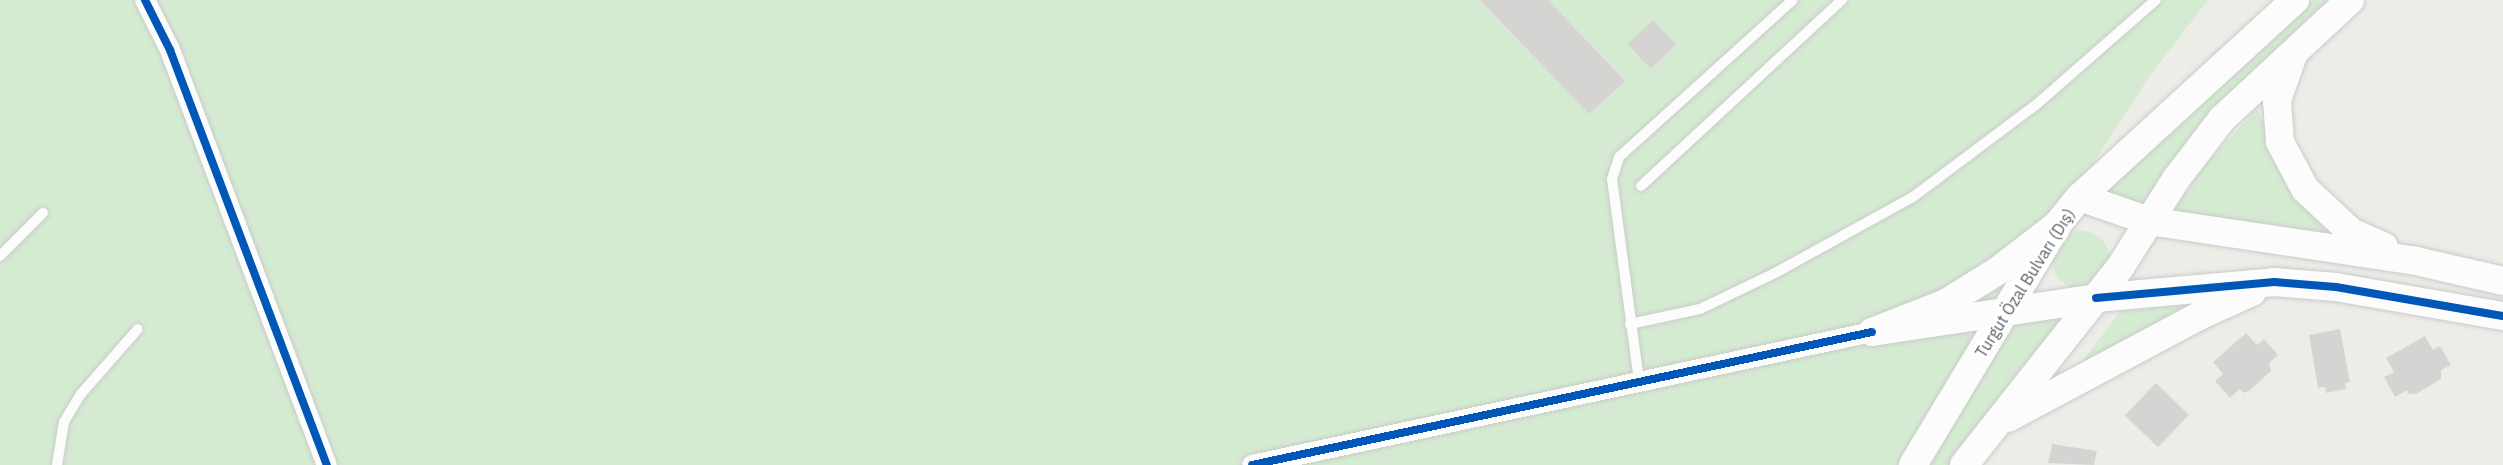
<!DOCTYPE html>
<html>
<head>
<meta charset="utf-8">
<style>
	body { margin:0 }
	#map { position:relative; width:2503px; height:465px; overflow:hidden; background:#edede8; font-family:"IBM Plex Sans",sans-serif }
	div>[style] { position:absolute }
	.green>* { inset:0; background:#d4ebd1 }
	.round { border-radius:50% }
	.building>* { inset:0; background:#d5d4d2; transform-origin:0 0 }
	.roads { filter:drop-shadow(0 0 2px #cacbca) drop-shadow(0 0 2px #cacbca) }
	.lane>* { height:10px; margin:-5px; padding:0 5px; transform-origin:5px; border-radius:5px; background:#fcfcfc }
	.street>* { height:20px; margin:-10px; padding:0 10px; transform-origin:10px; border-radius:10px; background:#fcfcfc }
	.secondary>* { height:28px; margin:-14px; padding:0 14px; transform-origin:14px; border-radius:14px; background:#fcfcfc }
	.cycleway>* { height:8px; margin:-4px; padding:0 4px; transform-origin:4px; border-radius:4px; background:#0057b8 }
	span { translate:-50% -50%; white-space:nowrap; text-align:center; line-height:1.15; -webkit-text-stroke:6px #fff; paint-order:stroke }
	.street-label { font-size:16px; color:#5c6167 }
</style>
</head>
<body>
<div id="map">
	<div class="green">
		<i style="clip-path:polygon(0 0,2208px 0,2149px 77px,1897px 465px,0 465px)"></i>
		<i style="clip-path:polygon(2314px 0,2331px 0,2138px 212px,2106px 192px)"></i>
		<i style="clip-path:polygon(2257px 109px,2299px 196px,2345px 239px,2170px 214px,2209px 161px)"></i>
		<i class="round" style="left:2052px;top:231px;width:58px;height:58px"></i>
		<i style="clip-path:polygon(2223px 298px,2067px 381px,2121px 311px)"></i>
		<i style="clip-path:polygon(2017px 318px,2069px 319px,1961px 445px,1949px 465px,1926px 465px)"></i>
	</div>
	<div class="building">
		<i style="clip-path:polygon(1480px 0,1548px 0,1625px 81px,1589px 114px)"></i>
		<i style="left:1653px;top:20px;width:34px;height:35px;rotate:47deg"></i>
		<i style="clip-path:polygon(2340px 329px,2350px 382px,2345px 383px,2346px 389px,2326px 393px,2325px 387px,2318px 388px,2309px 335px)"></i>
		<i style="clip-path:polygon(2246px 333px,2257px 345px,2264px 339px,2278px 355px,2269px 363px,2271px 371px,2249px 391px,2244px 393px,2240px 389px,2230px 398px,2215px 381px,2223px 374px,2213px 362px)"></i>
		<i style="clip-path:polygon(2425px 336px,2433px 350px,2440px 346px,2451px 365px,2441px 370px,2441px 379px,2416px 394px,2409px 394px,2407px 390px,2395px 397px,2384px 377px,2394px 372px,2386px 358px)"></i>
		<i style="left:2156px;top:383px;width:46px;height:45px;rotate:44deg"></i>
		<i style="clip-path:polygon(2052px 444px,2097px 451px,2094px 465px,2048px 463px)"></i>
	</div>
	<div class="roads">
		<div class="lane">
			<i style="left:1641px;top:186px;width:274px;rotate:-42.8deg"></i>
			<i style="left:0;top:256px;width:61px;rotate:-45deg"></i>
			<i style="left:1630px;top:324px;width:72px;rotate:-12.1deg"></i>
			<i style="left:1700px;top:309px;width:85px;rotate:-25.7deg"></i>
			<i style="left:1777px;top:272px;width:155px;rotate:-28.9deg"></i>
			<i style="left:1913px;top:197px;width:155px;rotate:-36.9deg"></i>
			<i style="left:2037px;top:104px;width:158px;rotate:-41.2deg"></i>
			<i style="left:1639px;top:381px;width:204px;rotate:-97.6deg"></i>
			<i style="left:1612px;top:179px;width:23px;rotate:-72deg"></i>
			<i style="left:1619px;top:157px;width:234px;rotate:-42.1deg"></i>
			<i style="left:57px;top:465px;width:44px;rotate:-80.8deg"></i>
			<i style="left:64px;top:422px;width:33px;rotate:-59deg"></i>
			<i style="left:81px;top:394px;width:86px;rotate:-48.8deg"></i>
		</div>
		<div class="street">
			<i style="left:145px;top:0;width:56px;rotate:63.4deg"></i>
			<i style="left:170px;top:50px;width:444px;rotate:69.3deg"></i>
			<i style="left:1252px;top:465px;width:634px;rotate:-12.11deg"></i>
		</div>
		<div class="secondary">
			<i style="left:2293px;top:55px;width:48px;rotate:109.6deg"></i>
			<i style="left:2277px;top:100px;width:42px;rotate:85.9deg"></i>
			<i style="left:2280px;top:142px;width:53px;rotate:62deg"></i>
			<i style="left:2305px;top:189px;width:63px;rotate:43.1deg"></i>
			<i style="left:2351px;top:232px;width:36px;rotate:24deg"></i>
			<i style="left:2080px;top:197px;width:73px;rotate:19.2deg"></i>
			<i style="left:2149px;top:221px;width:270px;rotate:8.5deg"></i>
			<i style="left:2416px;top:261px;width:89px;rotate:12.9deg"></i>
			<i style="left:2057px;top:225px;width:77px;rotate:142.4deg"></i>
			<i style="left:1996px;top:272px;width:59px;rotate:148.2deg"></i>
			<i style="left:1946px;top:303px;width:79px;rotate:158.6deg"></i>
			<i style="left:1872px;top:332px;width:227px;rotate:-8.6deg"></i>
			<i style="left:2096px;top:298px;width:179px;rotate:-5.1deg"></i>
			<i style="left:2274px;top:282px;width:62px;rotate:4.6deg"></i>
			<i style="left:2336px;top:287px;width:169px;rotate:9.9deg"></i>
			<i style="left:2008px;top:418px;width:219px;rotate:-28.1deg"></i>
			<i style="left:2201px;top:315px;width:56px;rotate:-24.3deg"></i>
			<i style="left:1913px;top:465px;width:280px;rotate:-59deg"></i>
			<i style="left:2057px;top:225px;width:36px;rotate:-51deg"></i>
			<i style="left:2080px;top:197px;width:292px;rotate:-42.5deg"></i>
			<i style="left:1964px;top:465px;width:253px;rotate:-51.7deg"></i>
			<i style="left:2121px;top:266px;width:103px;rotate:-57.7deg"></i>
			<i style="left:2176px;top:179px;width:76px;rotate:-52.5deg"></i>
			<i style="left:2222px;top:119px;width:175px;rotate:-42.9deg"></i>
		</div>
	</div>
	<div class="cycleway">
		<i style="left:145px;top:0;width:56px;rotate:63.4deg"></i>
		<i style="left:170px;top:50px;width:444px;rotate:69.3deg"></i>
		<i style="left:2096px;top:298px;width:179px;rotate:-5.1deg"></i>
		<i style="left:2274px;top:282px;width:62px;rotate:4.6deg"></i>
		<i style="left:2336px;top:287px;width:169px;rotate:9.9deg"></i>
		<i style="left:1252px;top:465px;width:634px;rotate:-12.11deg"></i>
	</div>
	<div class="street-label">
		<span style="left:2025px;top:283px;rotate:-58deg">Turgut Özal Bulvarı (Dış)</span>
	</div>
</div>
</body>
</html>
